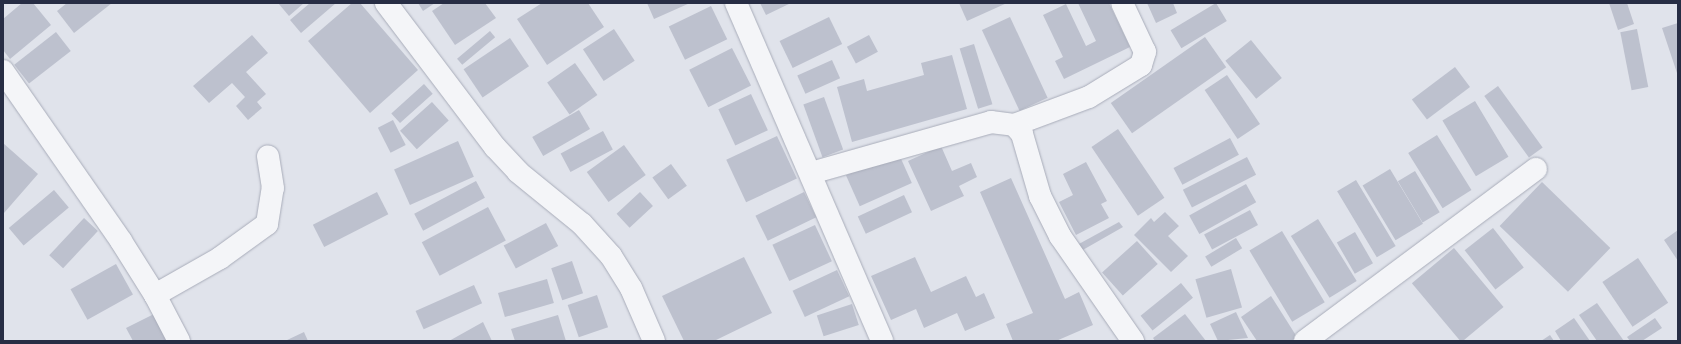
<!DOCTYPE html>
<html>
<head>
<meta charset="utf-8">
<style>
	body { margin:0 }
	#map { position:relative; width:1681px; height:344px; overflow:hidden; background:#e0e3eb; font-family:"Fira Sans",sans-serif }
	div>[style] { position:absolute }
	.building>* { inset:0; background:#bdc1ce; transform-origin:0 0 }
	.roads { filter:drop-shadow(0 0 1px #a8acb9) drop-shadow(0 0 1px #a8acb9) }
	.minor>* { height:22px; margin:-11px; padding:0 11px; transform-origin:11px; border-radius:11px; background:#f4f5f8 }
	span { translate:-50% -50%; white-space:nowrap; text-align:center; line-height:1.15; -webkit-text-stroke:4px #f0f2f8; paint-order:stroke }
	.frame { position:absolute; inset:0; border:4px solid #272d44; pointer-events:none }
</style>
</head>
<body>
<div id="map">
	<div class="building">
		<i style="clip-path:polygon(22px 3px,33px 3px,51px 25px,10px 59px,3px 50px,3px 19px)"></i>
		<i style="clip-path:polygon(67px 3px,112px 3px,74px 33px,57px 11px)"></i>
		<i style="clip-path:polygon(278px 3px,304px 3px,289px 16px)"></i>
		<i style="clip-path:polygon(310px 3px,336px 3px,301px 33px,290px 20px)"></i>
		<i style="clip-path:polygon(352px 3px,360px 3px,418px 70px,370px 113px,308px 41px)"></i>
		<i style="clip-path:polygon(418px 3px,435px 3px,423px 11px)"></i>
		<i style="clip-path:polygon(444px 3px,485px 3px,496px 18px,455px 45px,432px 11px)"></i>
		<i style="clip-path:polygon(542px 3px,588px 3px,604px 27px,547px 65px,517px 19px)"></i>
		<i style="clip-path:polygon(647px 3px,690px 3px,654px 19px)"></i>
		<i style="clip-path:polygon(760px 3px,791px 3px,766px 15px)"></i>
		<i style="clip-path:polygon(959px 3px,1007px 3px,967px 21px)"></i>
		<i style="clip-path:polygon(1078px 3px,1109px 3px,1130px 47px,1064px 79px,1055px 61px,1063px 57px,1043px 15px,1066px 4px,1086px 46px,1096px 41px)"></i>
		<i style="clip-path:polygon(1147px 3px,1173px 3px,1177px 13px,1156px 23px)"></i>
		<i style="left:1216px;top:3px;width:21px;height:53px;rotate:59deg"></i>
		<i style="clip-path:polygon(1609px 3px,1627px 3px,1634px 24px,1618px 30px)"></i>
		<i style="left:711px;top:6px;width:37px;height:47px;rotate:64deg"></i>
		<i style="left:829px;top:17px;width:30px;height:55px;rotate:64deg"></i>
		<i style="left:1010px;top:17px;width:89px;height:31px;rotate:65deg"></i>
		<i style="clip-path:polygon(1678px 23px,1678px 76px,1662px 28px)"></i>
		<i style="left:614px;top:29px;width:38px;height:37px;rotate:57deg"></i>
		<i style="left:1637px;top:29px;width:59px;height:17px;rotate:79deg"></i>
		<i style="left:490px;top:31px;width:8px;height:43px;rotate:50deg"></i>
		<i style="left:56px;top:32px;width:24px;height:53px;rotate:52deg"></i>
		<i style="clip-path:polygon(252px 35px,268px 53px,246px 72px,266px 94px,257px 102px,262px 108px,248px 120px,236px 106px,245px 97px,232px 83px,209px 103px,193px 86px)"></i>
		<i style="left:869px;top:35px;width:19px;height:25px;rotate:62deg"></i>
		<i style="left:1205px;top:37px;width:37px;height:115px;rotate:55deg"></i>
		<i style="left:510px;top:38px;width:34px;height:56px;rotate:56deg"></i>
		<i style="left:1251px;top:40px;width:49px;height:33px;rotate:51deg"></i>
		<i style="left:974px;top:44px;width:63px;height:15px;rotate:73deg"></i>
		<i style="left:732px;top:48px;width:42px;height:48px;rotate:63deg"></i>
		<i style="clip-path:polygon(952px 55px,967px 109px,852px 142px,837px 87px,864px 79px,867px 91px,924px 75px,921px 63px)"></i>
		<i style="left:832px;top:60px;width:20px;height:38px;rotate:66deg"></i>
		<i style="left:575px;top:63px;width:39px;height:34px;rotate:55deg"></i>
		<i style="left:1455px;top:67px;width:25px;height:54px;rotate:53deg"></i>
		<i style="left:1227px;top:75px;width:59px;height:27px;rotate:56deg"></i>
		<i style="left:424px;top:84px;width:13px;height:44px;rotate:48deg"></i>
		<i style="left:1498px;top:86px;width:76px;height:17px;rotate:54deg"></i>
		<i style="left:751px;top:94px;width:40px;height:36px;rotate:65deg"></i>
		<i style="left:824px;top:97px;width:56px;height:22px;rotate:70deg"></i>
		<i style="left:1475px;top:101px;width:65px;height:38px;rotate:59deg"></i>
		<i style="left:432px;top:102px;width:25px;height:43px;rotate:48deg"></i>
		<i style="left:579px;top:110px;width:22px;height:54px;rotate:60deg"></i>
		<i style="left:393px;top:120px;width:28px;height:17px;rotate:63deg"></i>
		<i style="left:1118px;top:129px;width:83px;height:32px;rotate:56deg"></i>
		<i style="left:603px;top:131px;width:21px;height:48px;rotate:62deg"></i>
		<i style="left:1437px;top:135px;width:65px;height:34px;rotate:58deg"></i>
		<i style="left:777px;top:136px;width:47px;height:56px;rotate:65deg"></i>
		<i style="left:1230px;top:138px;width:19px;height:64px;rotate:62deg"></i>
		<i style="left:458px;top:141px;width:39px;height:70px;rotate:66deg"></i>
		<i style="clip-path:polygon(3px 143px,38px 174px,4px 213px,3px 212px)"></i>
		<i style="left:624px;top:145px;width:37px;height:46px;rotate:54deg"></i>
		<i style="clip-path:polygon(941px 146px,952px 171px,971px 163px,977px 177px,959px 186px,964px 196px,931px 211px,908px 161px)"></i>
		<i style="left:898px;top:152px;width:34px;height:57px;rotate:66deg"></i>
		<i style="left:1247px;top:157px;width:20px;height:72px;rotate:63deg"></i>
		<i style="clip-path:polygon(1086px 162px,1107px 201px,1101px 204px,1109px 218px,1076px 235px,1059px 202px,1073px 195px,1063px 174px)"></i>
		<i style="left:671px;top:164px;width:27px;height:23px;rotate:54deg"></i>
		<i style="left:1390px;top:169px;width:64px;height:32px;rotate:59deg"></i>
		<i style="left:1415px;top:171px;width:48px;height:20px;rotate:59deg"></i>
		<i style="clip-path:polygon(1011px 178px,1065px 299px,1079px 292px,1093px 325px,1056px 341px,1013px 341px,1006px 324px,1033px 313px,980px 192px)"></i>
		<i style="left:1356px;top:180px;width:77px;height:22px;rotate:59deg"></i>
		<i style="left:476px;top:181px;width:19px;height:70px;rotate:62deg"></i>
		<i style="left:1542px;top:182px;width:95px;height:61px;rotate:44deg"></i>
		<i style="left:1246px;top:184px;width:21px;height:65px;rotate:61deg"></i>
		<i style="left:54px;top:190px;width:23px;height:59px;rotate:50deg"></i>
		<i style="left:377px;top:192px;width:25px;height:72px;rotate:63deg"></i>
		<i style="left:640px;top:192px;width:19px;height:32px;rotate:47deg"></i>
		<i style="left:804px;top:192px;width:28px;height:54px;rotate:64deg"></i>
		<i style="left:904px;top:195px;width:19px;height:51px;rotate:65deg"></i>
		<i style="left:488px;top:207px;width:38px;height:75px;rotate:62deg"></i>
		<i style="left:1250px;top:210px;width:17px;height:52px;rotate:62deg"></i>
		<i style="clip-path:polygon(1165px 212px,1179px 226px,1168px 236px,1188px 256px,1171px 272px,1134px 235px,1151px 218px,1154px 222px)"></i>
		<i style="left:84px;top:218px;width:19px;height:51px;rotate:43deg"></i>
		<i style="left:1318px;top:219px;width:73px;height:32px;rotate:58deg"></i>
		<i style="clip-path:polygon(1119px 222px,1123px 227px,1081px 251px,1077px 245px)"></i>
		<i style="left:546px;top:223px;width:26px;height:48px;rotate:62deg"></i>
		<i style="left:815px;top:225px;width:40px;height:47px;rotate:65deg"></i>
		<i style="left:1493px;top:228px;width:50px;height:36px;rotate:52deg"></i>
		<i style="clip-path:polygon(1678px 230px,1678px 261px,1664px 240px)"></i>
		<i style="left:1282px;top:231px;width:83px;height:38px;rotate:59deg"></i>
		<i style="left:1355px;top:232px;width:36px;height:21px;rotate:60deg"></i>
		<i style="left:1236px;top:238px;width:12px;height:36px;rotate:59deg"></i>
		<i style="left:1137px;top:241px;width:31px;height:47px;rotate:48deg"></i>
		<i style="left:1454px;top:248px;width:77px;height:55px;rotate:50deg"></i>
		<i style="clip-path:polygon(744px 257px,772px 313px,714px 341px,684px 341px,662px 296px)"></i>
		<i style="clip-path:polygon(915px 257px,931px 292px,966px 276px,976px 297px,984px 293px,995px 318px,965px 331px,957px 313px,924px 328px,916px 309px,891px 320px,871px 276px)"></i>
		<i style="left:1638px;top:258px;width:54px;height:43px;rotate:56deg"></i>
		<i style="left:572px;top:261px;width:34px;height:22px;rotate:71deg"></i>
		<i style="left:116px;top:264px;width:35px;height:52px;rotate:61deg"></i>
		<i style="left:1231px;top:269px;width:40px;height:37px;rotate:74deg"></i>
		<i style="left:837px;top:270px;width:29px;height:49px;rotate:65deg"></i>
		<i style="left:547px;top:279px;width:25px;height:51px;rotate:74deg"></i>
		<i style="left:1181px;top:283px;width:19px;height:52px;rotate:51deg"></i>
		<i style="left:474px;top:285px;width:20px;height:64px;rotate:66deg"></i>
		<i style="left:597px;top:295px;width:34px;height:31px;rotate:71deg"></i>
		<i style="clip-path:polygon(1271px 296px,1297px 337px,1291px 341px,1257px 341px,1241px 317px)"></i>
		<i style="clip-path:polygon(1597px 303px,1624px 341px,1597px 341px,1579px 315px)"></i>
		<i style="left:852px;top:304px;width:22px;height:37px;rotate:72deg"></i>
		<i style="clip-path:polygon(1236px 312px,1248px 338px,1218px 341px,1210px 324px)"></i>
		<i style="clip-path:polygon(154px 314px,168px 341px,133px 341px,126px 328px)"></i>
		<i style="clip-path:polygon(1185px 314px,1206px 341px,1155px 341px,1153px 338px)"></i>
		<i style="clip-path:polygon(558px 315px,566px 341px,515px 341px,511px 329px)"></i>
		<i style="clip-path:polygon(1574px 318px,1590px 341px,1561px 341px,1555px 331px)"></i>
		<i style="clip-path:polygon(1655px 318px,1662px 328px,1642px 341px,1630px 341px,1627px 337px)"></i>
		<i style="clip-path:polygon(483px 322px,492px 341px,449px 341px)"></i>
		<i style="clip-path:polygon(304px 332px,308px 341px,285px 341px)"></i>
		<i style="clip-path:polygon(1550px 335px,1554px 341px,1541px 341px)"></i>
	</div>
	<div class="roads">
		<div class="minor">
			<i style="left:386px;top:3px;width:181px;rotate:52.9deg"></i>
			<i style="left:495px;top:147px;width:34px;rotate:47deg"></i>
			<i style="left:518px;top:172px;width:82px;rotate:39.1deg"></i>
			<i style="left:582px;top:224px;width:43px;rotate:47.8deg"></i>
			<i style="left:611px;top:256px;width:38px;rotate:58deg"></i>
			<i style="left:631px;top:288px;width:58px;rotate:66.5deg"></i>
			<i style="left:736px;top:3px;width:368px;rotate:66.6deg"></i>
			<i style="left:3px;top:71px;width:207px;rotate:55.2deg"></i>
			<i style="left:121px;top:241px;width:64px;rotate:57.8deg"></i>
			<i style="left:155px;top:295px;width:52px;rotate:62.4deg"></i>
			<i style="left:1014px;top:125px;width:80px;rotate:-20.5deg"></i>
			<i style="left:1089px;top:97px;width:61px;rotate:-31.6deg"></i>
			<i style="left:1141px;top:65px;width:14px;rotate:-73deg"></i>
			<i style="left:1145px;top:52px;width:54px;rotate:-115.1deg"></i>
			<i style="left:811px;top:173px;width:187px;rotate:-15.8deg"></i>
			<i style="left:991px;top:122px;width:23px;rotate:7deg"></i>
			<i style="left:1014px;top:125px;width:12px;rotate:48deg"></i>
			<i style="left:1022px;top:134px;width:65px;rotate:73.8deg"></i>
			<i style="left:1040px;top:196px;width:45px;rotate:63.4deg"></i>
			<i style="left:1060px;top:236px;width:128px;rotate:55.2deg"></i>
			<i style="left:155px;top:295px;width:75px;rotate:-29.6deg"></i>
			<i style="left:220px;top:258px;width:58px;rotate:-35.9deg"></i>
			<i style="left:267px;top:224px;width:36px;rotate:-81deg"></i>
			<i style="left:273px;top:188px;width:32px;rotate:-99deg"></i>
			<i style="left:1305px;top:341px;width:288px;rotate:-36.7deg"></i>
		</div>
	</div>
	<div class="frame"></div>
</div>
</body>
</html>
